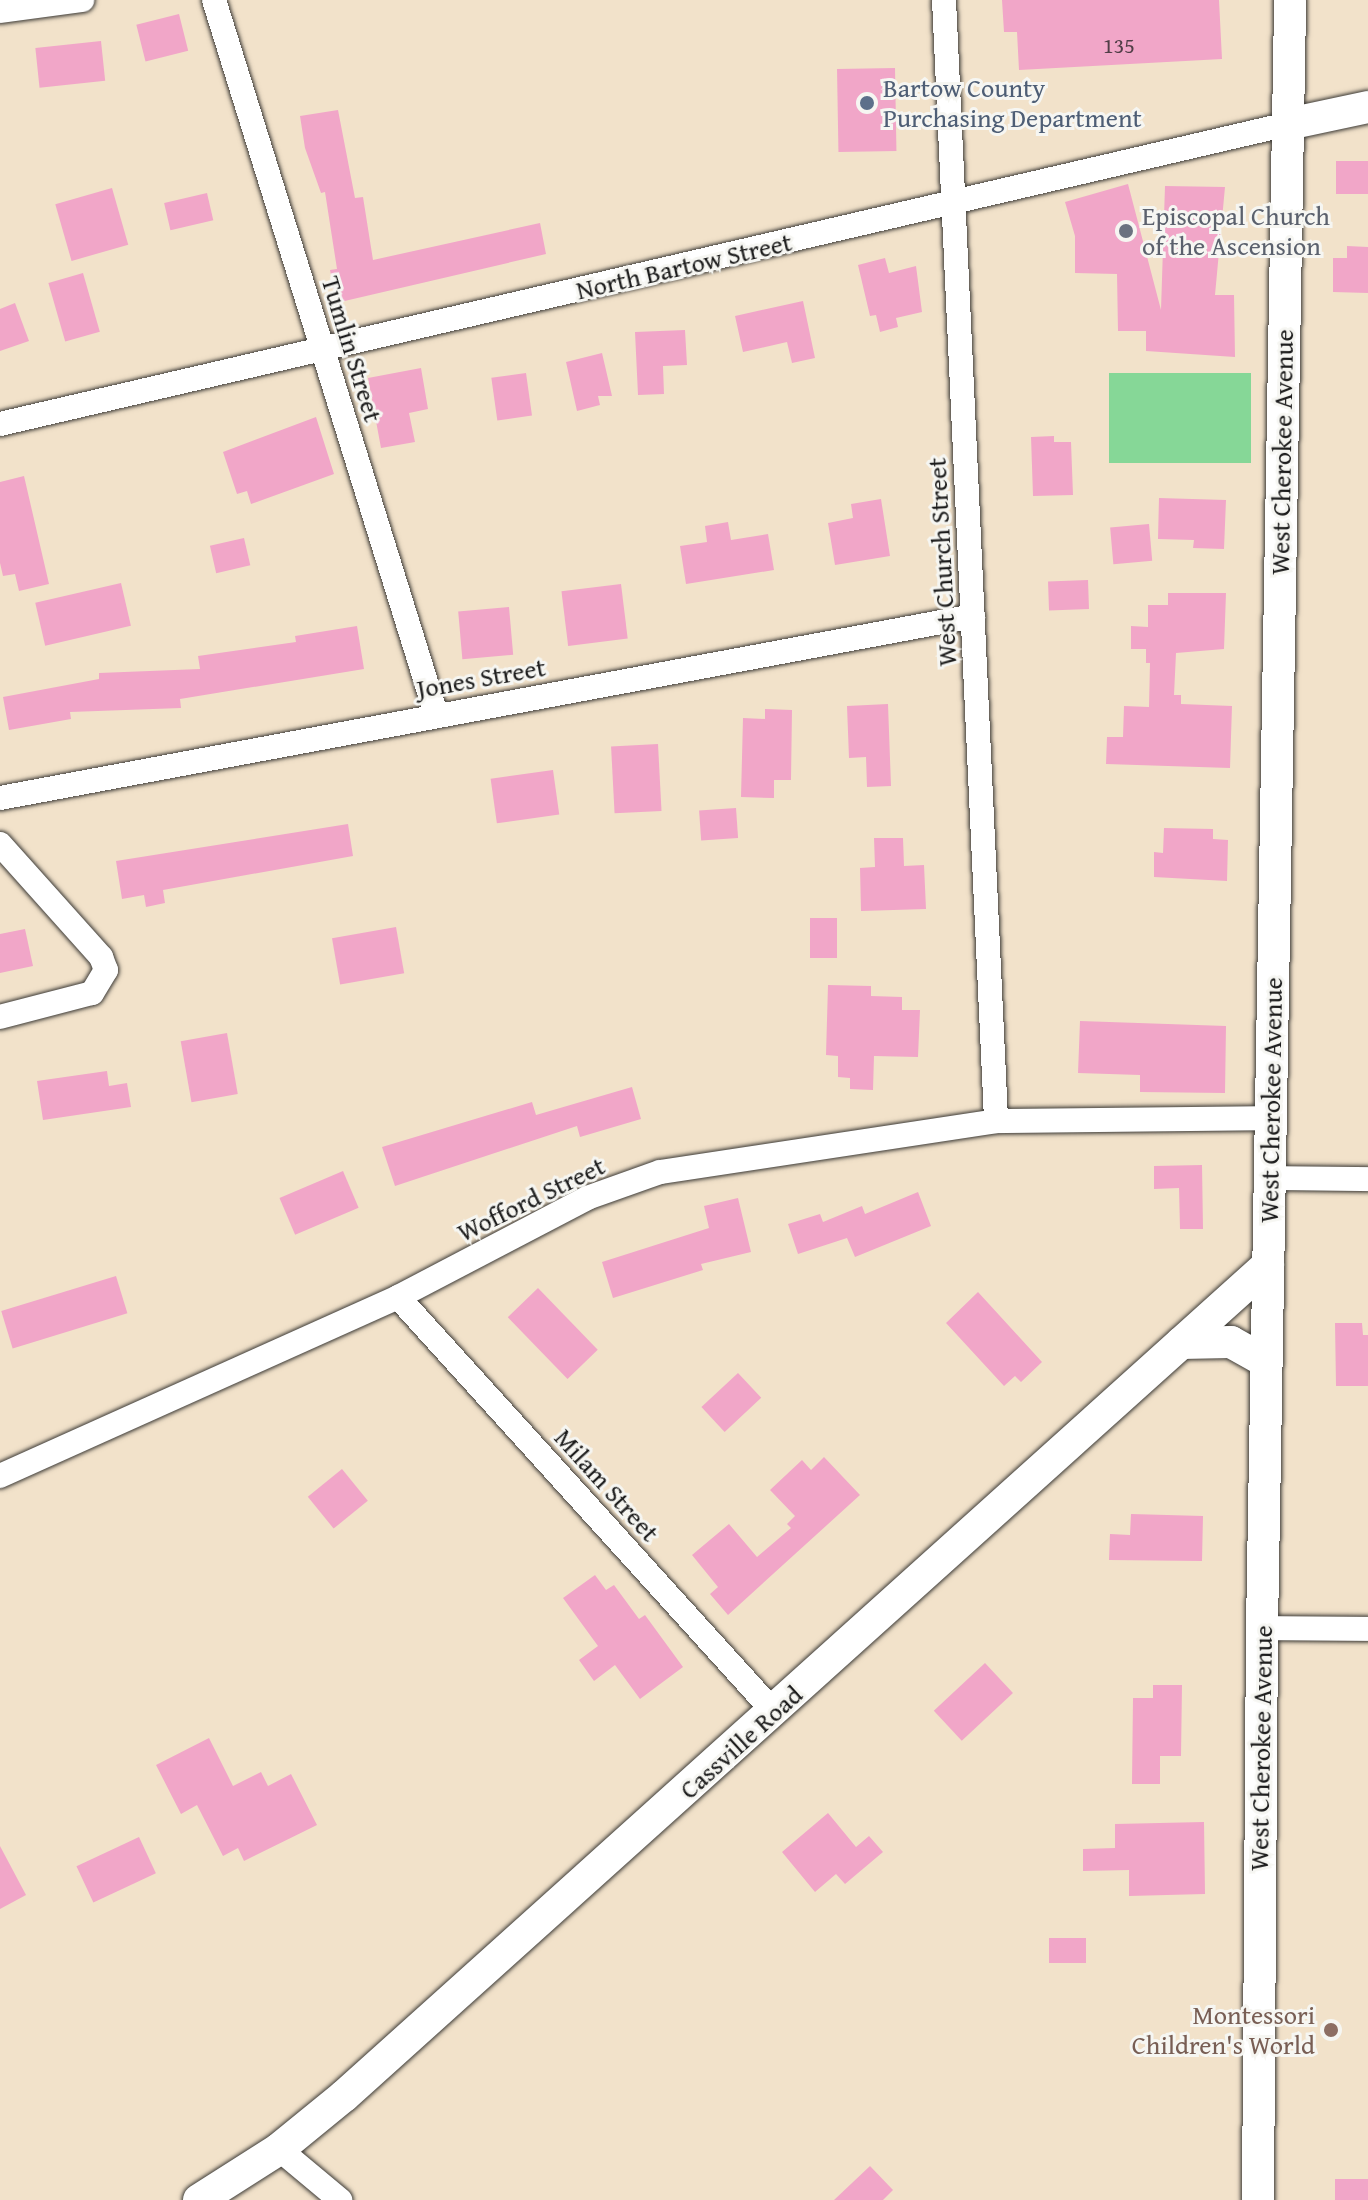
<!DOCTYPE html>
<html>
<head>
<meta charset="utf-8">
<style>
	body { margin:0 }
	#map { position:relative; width:1368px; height:2200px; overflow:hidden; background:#f2e2ca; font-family:"Gentium Book Plus",serif }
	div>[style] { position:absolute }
	.green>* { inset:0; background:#86d797; transform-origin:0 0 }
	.building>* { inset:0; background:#f1a6c8; transform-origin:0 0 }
	.roads { filter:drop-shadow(0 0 2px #3c3a36) drop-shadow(0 0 2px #3c3a36) }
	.minor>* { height:24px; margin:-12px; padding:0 12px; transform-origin:12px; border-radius:12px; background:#fff }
	.major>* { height:32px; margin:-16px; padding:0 16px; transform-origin:16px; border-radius:16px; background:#fff }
	.dots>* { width:22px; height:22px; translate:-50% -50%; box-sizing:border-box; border:4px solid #f6f6f2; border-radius:50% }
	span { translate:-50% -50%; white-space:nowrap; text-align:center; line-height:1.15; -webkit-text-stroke:6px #f6f6f2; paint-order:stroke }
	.number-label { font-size:22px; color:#513e47 }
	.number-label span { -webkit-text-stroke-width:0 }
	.service-label { font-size:26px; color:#4e5e75 }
	.left { translate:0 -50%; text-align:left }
	.worship-label { font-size:26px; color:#5b616d }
	.street-label { font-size:26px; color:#1c1c1c }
	.education-label { font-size:26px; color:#785e54 }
	.right { translate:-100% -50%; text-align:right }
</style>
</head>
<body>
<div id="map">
	<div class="green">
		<i style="left:1109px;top:373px;width:142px;height:90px"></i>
	</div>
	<div class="building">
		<i style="clip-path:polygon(1002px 0,1219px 0,1222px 59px,1019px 70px,1017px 32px,1004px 32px)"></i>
		<i style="left:179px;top:14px;width:38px;height:44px;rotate:76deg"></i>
		<i style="left:101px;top:41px;width:40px;height:66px;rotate:84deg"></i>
		<i style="left:895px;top:68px;width:83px;height:58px;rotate:89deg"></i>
		<i style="clip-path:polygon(338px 110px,355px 198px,363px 197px,373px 260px,540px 223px,546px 254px,336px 303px,330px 270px,337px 269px,325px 192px,321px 193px,305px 148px,300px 116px)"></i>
		<i style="left:1368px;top:161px;width:33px;height:32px;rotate:90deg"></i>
		<i style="clip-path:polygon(1128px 184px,1161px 310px,1165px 186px,1225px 187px,1215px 295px,1234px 295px,1235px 357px,1146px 351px,1146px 331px,1118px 331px,1117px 274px,1075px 273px,1075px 236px,1065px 202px)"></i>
		<i style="left:112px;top:188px;width:59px;height:59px;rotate:74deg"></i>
		<i style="left:207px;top:193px;width:28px;height:44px;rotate:77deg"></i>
		<i style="clip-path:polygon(1347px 246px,1368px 247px,1368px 293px,1333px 292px,1333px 258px,1347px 258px)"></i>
		<i style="clip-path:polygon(885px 258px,889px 273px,916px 266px,922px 312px,896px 318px,898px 327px,880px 332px,876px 315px,870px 316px,858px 265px)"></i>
		<i style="left:83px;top:273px;width:61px;height:36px;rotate:74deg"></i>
		<i style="clip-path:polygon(803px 301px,815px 358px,792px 363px,787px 342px,743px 352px,735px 316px)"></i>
		<i style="clip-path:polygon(15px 303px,29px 341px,0 351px,0 309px)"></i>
		<i style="clip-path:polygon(685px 330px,687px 365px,663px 366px,664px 394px,638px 395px,635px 332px)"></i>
		<i style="clip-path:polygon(602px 353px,612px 396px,598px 396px,600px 405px,577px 411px,566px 362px)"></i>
		<i style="clip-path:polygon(421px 368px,428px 409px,409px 413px,415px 442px,381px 448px,368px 378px)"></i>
		<i style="left:526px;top:373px;width:43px;height:35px;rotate:82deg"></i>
		<i style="clip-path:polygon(316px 417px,334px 474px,251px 504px,247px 491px,237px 494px,223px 452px)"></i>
		<i style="clip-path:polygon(1054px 436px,1054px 442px,1071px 442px,1073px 495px,1033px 496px,1031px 437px)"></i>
		<i style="clip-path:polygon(24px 476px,49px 584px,19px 591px,15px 574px,3px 576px,0 563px,0 482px)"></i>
		<i style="clip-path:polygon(1159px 498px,1226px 500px,1224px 549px,1193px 548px,1194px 540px,1158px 539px)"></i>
		<i style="clip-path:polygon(881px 499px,890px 556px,835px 565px,828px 523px,853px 518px,851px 504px)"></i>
		<i style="clip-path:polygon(728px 522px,731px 540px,768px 534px,774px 570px,686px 584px,680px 546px,707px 542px,705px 526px)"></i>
		<i style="left:1149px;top:524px;width:37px;height:39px;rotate:85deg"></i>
		<i style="left:244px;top:538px;width:28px;height:35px;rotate:77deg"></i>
		<i style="left:1088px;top:580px;width:29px;height:40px;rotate:88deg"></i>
		<i style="left:121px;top:583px;width:44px;height:88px;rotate:77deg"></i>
		<i style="left:621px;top:584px;width:55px;height:60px;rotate:83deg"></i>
		<i style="clip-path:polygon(1168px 593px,1226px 593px,1224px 649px,1176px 653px,1174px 695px,1181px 695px,1181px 704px,1232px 706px,1230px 768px,1106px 764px,1107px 737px,1123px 737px,1124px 706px,1149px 707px,1150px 663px,1146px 663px,1146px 649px,1131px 649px,1131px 626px,1148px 627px,1148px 605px,1168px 605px)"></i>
		<i style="left:509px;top:607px;width:48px;height:51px;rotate:85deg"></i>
		<i style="clip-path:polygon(357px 626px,364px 669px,180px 699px,181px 708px,70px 712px,71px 719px,9px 730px,3px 697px,99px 679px,99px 673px,200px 669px,198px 656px,296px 642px,295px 636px)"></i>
		<i style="clip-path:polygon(888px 704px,891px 786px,867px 787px,866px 757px,849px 758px,847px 706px)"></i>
		<i style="clip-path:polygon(765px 709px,792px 710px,791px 780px,774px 780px,774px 798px,741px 797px,743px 718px,765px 719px)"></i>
		<i style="left:658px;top:744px;width:67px;height:47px;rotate:87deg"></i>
		<i style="left:553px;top:770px;width:45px;height:63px;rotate:82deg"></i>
		<i style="left:736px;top:808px;width:30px;height:37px;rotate:86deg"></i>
		<i style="clip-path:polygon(348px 824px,353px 856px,163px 890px,165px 903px,146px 907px,144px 895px,122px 899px,116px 861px)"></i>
		<i style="clip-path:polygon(1164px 828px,1213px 829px,1213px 839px,1228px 840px,1227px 881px,1154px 877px,1154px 852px,1163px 853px)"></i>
		<i style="clip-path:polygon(874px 838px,903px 838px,904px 866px,924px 865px,926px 909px,861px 911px,860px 868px,875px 867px)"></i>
		<i style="left:810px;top:918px;width:27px;height:40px"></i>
		<i style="left:396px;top:927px;width:47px;height:65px;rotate:80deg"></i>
		<i style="clip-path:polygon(25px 929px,33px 966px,0 973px,0 934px)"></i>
		<i style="clip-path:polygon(828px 985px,871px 986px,871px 996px,902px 997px,902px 1010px,920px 1010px,918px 1057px,874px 1056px,873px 1090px,850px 1089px,850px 1078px,838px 1077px,838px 1056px,826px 1055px)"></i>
		<i style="clip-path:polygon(1080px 1021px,1226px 1026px,1225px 1093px,1140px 1092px,1140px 1075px,1078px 1073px)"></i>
		<i style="left:227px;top:1033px;width:62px;height:47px;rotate:80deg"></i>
		<i style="clip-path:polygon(107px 1071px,109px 1086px,127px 1083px,131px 1107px,43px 1120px,37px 1081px)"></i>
		<i style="clip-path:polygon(632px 1087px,641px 1119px,580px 1137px,577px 1126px,395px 1186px,382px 1147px,532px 1102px,536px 1115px)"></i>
		<i style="clip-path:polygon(1202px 1165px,1203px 1229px,1180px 1229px,1179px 1188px,1154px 1189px,1154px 1166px)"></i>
		<i style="left:343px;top:1171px;width:40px;height:69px;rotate:67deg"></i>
		<i style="clip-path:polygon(918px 1192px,931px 1226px,855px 1257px,847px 1238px,798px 1254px,788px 1224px,820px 1214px,823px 1222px,862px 1206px,865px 1214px)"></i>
		<i style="clip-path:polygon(738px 1198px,751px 1252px,701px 1264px,703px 1270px,613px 1298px,602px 1262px,709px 1228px,704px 1206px)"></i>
		<i style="left:116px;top:1276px;width:39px;height:120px;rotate:73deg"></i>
		<i style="left:538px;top:1288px;width:86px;height:42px;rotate:46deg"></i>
		<i style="clip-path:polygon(978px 1292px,1042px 1362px,1021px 1382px,1015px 1376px,1004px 1386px,946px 1323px)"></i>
		<i style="clip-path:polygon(1335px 1323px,1362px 1323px,1363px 1335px,1368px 1335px,1368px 1386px,1336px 1386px)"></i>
		<i style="left:738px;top:1373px;width:34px;height:50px;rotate:47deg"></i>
		<i style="clip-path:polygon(824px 1457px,860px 1495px,728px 1615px,710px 1594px,718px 1587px,692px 1555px,729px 1524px,757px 1557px,791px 1528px,787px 1524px,795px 1516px,770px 1490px,802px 1460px,811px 1470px)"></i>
		<i style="left:342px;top:1469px;width:41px;height:44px;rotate:51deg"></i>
		<i style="clip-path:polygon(1131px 1514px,1203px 1516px,1202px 1561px,1109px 1560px,1110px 1534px,1130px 1535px)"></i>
		<i style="clip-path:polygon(595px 1575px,606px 1590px,614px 1585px,639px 1619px,645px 1615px,683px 1667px,640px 1699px,615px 1665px,594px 1681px,579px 1660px,598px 1646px,563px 1598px)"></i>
		<i style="left:985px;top:1663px;width:41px;height:70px;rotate:47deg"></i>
		<i style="clip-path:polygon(1153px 1685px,1182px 1685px,1181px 1756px,1160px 1756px,1160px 1784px,1132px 1784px,1133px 1698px,1153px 1698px)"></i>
		<i style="clip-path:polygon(209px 1738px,233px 1786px,261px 1772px,268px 1786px,291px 1774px,317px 1825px,244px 1861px,238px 1848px,223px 1856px,197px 1805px,181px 1814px,156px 1765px)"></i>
		<i style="clip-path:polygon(828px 1813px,856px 1847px,869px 1836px,883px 1852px,845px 1884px,836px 1874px,815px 1892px,782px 1852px)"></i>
		<i style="clip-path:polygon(1204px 1822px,1205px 1894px,1129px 1896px,1129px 1870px,1083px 1871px,1083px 1849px,1115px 1848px,1115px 1824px)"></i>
		<i style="left:139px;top:1837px;width:40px;height:69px;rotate:65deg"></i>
		<i style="clip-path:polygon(0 1846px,26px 1895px,0 1909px)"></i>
		<i style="left:1049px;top:1938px;width:37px;height:25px"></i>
		<i style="clip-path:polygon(870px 2166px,893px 2190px,883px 2200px,834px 2200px)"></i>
		<i style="left:1335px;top:2179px;width:33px;height:21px"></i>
	</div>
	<div class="roads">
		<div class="minor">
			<i style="left:214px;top:0;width:748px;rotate:72.73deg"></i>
			<i style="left:944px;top:0;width:1122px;rotate:87.34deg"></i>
			<i style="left:0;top:11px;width:83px;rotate:-7.6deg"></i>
			<i style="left:0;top:424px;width:1322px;rotate:-13.11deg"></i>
			<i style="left:0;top:798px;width:990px;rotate:-10.59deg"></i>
			<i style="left:0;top:844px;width:152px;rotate:48.2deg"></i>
			<i style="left:101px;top:957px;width:14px;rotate:69deg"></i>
			<i style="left:106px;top:970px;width:27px;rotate:121deg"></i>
			<i style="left:92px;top:993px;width:95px;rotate:165.4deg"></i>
			<i style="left:1270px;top:1178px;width:98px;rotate:0.6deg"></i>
			<i style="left:398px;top:1297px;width:560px;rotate:47.82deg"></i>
			<i style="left:0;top:1476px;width:436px;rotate:-24.2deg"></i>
			<i style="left:398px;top:1297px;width:213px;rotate:-27.6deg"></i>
			<i style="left:587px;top:1198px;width:77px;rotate:-19.6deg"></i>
			<i style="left:660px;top:1172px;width:340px;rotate:-8.6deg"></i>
			<i style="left:996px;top:1121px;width:275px;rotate:-0.6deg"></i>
			<i style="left:1262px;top:1628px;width:106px;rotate:0.5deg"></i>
			<i style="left:279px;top:2149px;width:80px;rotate:39.9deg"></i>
		</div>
		<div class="major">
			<i style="left:1288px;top:124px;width:82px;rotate:-12deg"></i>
			<i style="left:1181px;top:1343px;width:50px;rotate:-1.1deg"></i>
			<i style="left:1231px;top:1342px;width:41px;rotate:29.1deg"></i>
			<i style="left:199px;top:2200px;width:95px;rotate:-32.5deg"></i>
			<i style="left:279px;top:2149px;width:84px;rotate:-39.2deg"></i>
			<i style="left:344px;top:2096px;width:1243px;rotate:-41.97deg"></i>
			<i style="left:1258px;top:2200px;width:572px;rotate:-89.6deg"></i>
			<i style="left:1262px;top:1628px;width:1628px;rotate:-89.01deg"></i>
		</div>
	</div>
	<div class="dots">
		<i style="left:867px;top:103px;background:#5c6f8a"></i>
		<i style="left:1126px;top:231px;background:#6b7280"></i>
		<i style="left:1331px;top:2030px;background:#8d6e63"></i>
	</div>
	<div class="number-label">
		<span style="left:1119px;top:46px">135</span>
	</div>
	<div class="service-label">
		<span class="left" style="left:883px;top:103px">Bartow County<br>Purchasing Department</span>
	</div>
	<div class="worship-label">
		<span class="left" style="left:1142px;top:231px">Episcopal Church<br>of the Ascension</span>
	</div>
	<div class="street-label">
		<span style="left:684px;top:266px;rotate:-13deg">North Bartow Street</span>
		<span style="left:352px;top:349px;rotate:73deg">Tumlin Street</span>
		<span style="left:1282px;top:452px;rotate:-89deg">West Cherokee Avenue</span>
		<span style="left:942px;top:562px;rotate:-93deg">West Church Street</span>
		<span style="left:481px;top:678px;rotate:-10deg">Jones Street</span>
		<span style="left:1271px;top:1100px;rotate:-89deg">West Cherokee Avenue</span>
		<span style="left:531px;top:1199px;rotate:-26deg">Wofford Street</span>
		<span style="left:607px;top:1485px;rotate:48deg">Milam Street</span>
		<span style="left:741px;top:1742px;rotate:-42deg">Cassville Road</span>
		<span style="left:1261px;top:1748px;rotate:-89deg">West Cherokee Avenue</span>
	</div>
	<div class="education-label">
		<span class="right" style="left:1315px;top:2030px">Montessori<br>Children's World</span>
	</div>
</div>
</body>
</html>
